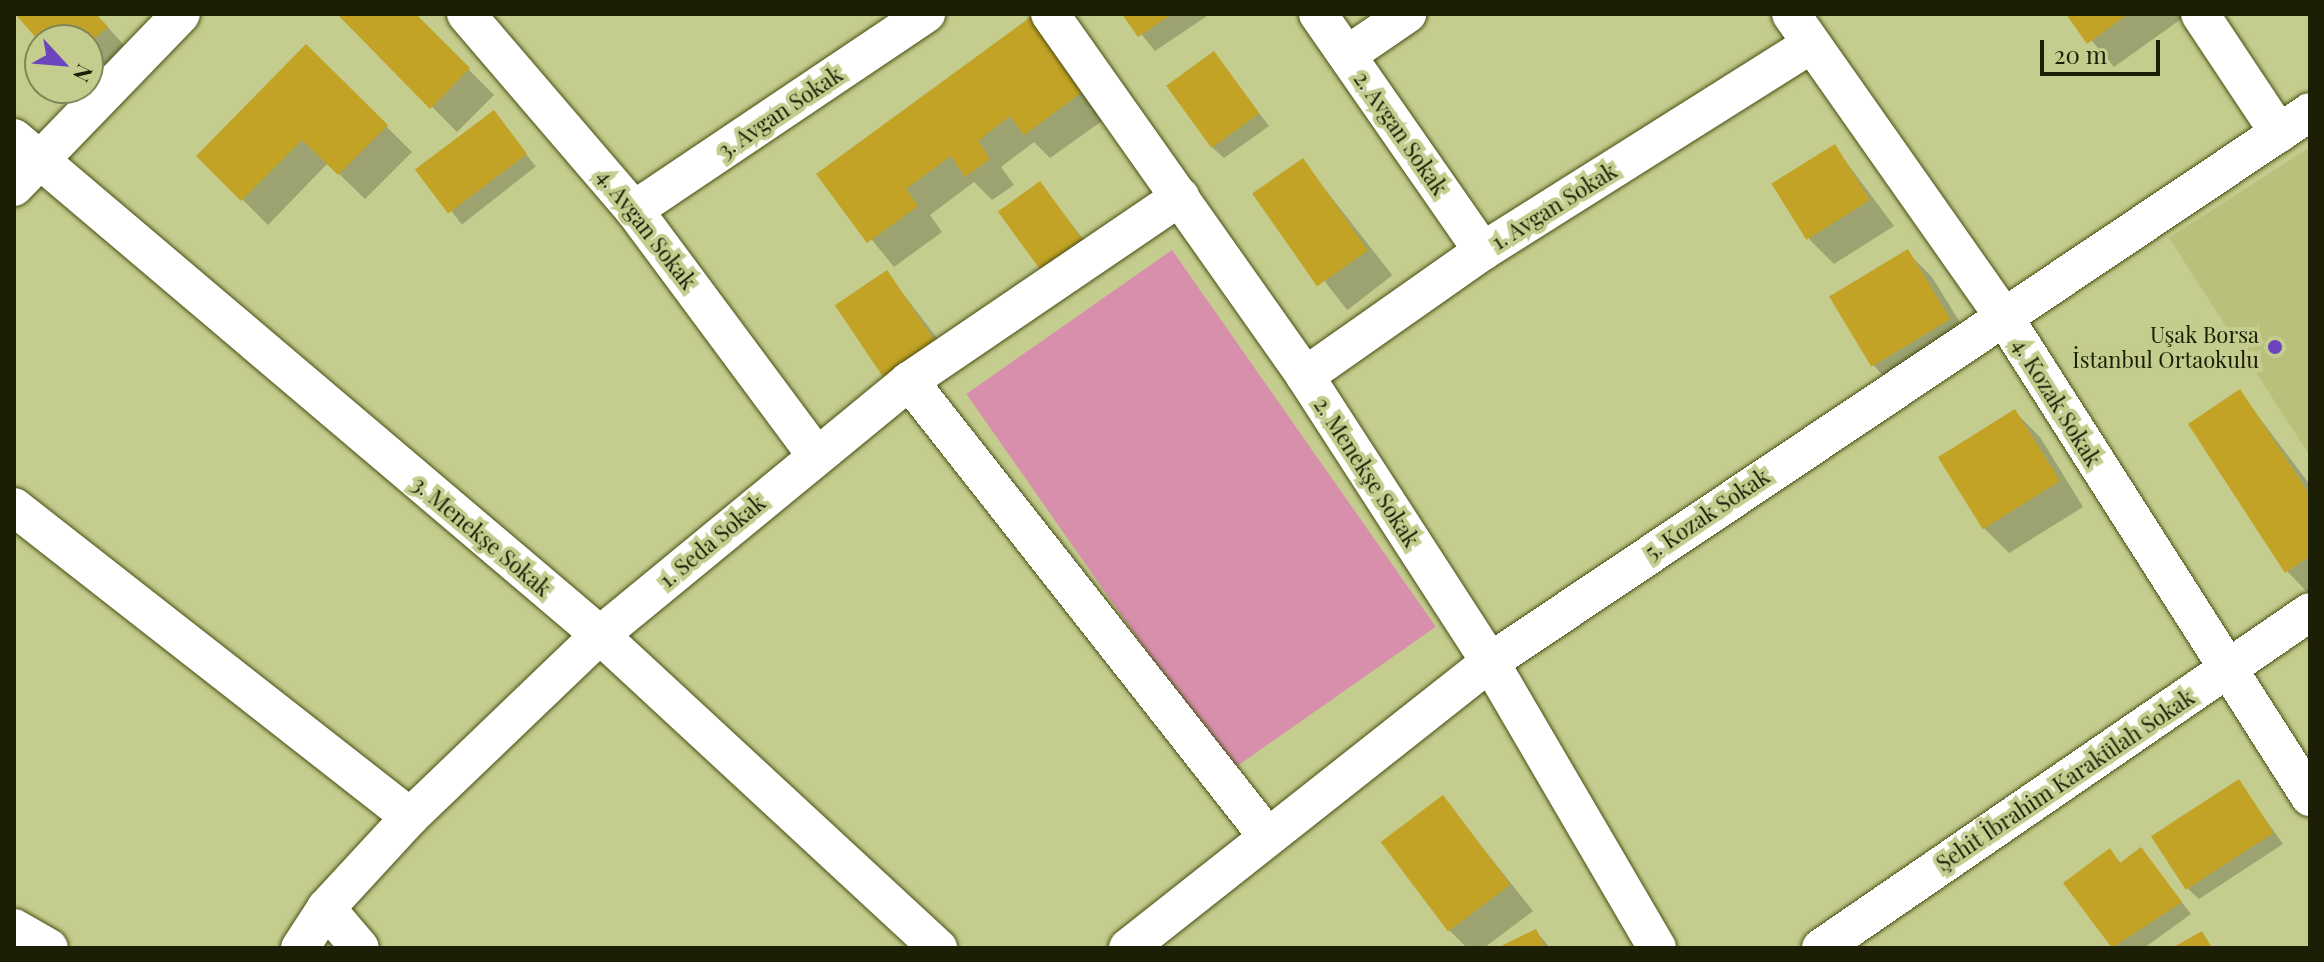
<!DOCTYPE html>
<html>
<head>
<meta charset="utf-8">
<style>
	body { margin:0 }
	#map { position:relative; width:2324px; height:962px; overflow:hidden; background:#c4cc8e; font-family:"Playfair Display",serif }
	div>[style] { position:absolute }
	.built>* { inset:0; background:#b8c07b }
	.green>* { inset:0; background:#d78fac; transform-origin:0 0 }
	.shadow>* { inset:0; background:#0003; transform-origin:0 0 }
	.building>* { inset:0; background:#c3a326; transform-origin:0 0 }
	.roads { filter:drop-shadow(0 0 2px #494e11) drop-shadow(0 0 2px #494e11) }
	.street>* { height:38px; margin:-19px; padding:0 19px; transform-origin:19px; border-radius:19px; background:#fff }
	.dots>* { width:22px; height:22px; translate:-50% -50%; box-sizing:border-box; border:4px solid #c4cc8e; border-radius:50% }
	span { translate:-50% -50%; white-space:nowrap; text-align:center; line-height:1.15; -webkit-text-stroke:8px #c4cc8e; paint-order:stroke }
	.street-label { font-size:22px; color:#1c1e06 }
	.poi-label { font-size:22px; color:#1c1e06 }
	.right { translate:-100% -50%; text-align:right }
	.frame { position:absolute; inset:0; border:16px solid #1c1e06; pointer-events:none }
	.north { position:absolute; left:24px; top:24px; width:80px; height:80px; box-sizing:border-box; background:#c4cc8e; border:2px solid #818658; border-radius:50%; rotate:116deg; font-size:22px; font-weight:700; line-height:32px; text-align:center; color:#1c1e06 }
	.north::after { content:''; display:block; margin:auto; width:28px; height:36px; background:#6c44bd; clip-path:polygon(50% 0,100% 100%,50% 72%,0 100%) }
	.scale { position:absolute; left:2040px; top:40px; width:120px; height:36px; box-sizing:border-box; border:4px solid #1c1e06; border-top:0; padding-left:10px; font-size:24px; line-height:28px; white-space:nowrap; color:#1c1e06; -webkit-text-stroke:6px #c4cc8e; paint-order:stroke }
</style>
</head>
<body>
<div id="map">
	<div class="built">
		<i style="clip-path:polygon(2310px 147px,2310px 456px,2169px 238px)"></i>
	</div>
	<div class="green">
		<i style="left:1172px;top:250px;width:460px;height:251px;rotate:55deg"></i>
	</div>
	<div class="shadow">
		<i style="clip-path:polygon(18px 14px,96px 14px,131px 53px,88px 88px,88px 40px)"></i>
		<i style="clip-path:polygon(340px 14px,413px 14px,494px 95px,457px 132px)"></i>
		<i style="clip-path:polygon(1125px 14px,1210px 14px,1155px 51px)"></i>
		<i style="clip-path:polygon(2069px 14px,2181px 14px,2184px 17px,2114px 67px)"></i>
		<i style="clip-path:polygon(1031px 19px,1109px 116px,1050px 158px,1034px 142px,1001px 167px,1014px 185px,992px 200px,974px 182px,930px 215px,942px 232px,894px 267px,819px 174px)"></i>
		<i style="clip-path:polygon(306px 47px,412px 152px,365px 199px,328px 163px,268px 225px,199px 156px)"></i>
		<i style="clip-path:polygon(1214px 54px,1269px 126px,1224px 158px,1213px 148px)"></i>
		<i style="left:494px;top:113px;width:68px;height:94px;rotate:52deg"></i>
		<i style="clip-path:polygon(1835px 147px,1894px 226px,1834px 264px,1809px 239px)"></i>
		<i style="left:1303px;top:161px;width:145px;height:57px;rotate:52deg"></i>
		<i style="clip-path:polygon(1040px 184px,1091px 249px,1053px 278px,1042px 267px)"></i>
		<i style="clip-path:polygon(1907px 252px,1932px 277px,1974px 345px,1899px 392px,1874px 366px)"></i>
		<i style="clip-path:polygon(887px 273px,961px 369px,911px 403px)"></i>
		<i style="clip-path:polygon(2240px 392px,2310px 485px,2310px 595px,2287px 571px)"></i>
		<i style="clip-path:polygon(2015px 412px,2040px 437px,2083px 507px,2009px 553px,1984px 528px)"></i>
		<i style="clip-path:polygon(2239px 782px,2283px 844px,2199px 899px,2188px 889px)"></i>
		<i style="clip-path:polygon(1443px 798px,1533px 911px,1484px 948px,1467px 948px,1449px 930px,1384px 843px)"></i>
		<i style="clip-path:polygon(2141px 850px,2191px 914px,2144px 948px,2114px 948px,2066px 883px,2109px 851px,2122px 864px)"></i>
		<i style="clip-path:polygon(1536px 931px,1550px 948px,1502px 948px)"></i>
	</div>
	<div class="building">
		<i style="clip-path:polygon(15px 14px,96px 14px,108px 27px,88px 44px,38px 40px)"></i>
		<i style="clip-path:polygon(337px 14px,416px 14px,470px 68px,430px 109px)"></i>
		<i style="clip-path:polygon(1122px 14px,1172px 14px,1138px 37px)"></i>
		<i style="clip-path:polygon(2066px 14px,2128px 14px,2087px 44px)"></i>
		<i style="clip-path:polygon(1032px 16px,1085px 90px,1024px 135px,1010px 116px,978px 141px,990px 159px,965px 177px,951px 156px,906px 189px,918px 206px,867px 243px,816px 174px)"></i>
		<i style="clip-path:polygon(306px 44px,388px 125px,338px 175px,302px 140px,241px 201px,196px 156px)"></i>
		<i style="left:1214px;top:51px;width:77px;height:59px;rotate:54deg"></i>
		<i style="left:494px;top:110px;width:55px;height:99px;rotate:53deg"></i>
		<i style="left:1835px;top:144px;width:66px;height:75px;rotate:58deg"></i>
		<i style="left:1303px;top:158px;width:113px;height:62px;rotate:55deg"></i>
		<i style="left:1040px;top:181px;width:71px;height:52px;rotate:54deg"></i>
		<i style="left:1908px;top:249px;width:82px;height:92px;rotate:59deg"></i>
		<i style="left:887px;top:270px;width:88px;height:63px;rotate:56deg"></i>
		<i style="clip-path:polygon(2240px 389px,2310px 495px,2310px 556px,2285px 573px,2188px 424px)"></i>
		<i style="left:2015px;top:409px;width:85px;height:91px;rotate:58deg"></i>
		<i style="left:2239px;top:779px;width:64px;height:105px;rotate:57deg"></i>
		<i style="left:1443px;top:795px;width:112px;height:78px;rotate:53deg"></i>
		<i style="clip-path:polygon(2141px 847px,2182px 902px,2112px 948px,2063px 883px,2110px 848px,2120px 863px)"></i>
		<i style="clip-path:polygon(1536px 929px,1546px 948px,1497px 948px)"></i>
		<i style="clip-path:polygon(2202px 931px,2212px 948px,2172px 948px)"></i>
	</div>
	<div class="roads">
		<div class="street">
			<i style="left:466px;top:14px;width:258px;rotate:49.4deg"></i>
			<i style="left:634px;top:210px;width:304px;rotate:53.4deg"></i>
			<i style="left:1050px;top:14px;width:443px;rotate:54.8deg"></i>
			<i style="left:1305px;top:376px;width:341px;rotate:57.1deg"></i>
			<i style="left:1490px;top:662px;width:331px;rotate:59.7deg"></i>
			<i style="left:1318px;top:14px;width:289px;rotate:55.2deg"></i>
			<i style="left:1791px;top:14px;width:367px;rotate:54.9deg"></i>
			<i style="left:2002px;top:314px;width:573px;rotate:57.48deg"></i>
			<i style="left:2200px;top:14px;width:143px;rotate:56.4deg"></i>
			<i style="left:1347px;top:55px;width:73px;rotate:-34.3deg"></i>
			<i style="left:14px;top:138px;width:768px;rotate:40.3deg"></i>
			<i style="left:600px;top:635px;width:461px;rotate:42.8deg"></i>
			<i style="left:14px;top:187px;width:240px;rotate:-46deg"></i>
			<i style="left:634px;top:210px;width:352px;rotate:-33.9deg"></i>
			<i style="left:1305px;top:376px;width:218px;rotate:-35.1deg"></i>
			<i style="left:1483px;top:251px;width:386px;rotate:-32.2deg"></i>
			<i style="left:909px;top:381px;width:580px;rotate:51.79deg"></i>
			<i style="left:14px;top:507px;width:503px;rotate:38.05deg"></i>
			<i style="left:326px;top:908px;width:52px;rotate:49.6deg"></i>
			<i style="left:14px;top:928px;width:40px;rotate:29.7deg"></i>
			<i style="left:300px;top:948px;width:48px;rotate:-57deg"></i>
			<i style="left:326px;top:908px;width:124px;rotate:-47.3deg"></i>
			<i style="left:410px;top:817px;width:263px;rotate:-43.8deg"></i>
			<i style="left:600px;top:635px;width:400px;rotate:-39.4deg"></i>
			<i style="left:909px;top:381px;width:328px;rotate:-34.2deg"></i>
			<i style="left:1128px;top:948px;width:461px;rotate:-38.3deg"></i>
			<i style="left:1490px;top:662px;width:987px;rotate:-33.85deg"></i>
			<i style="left:1821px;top:948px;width:593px;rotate:-34.49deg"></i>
		</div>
	</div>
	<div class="dots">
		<i style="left:2275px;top:347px;background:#6c44bd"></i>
	</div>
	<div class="street-label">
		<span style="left:780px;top:112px;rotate:-34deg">3. Avgan Sokak</span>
		<span style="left:1401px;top:133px;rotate:55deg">2. Avgan Sokak</span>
		<span style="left:1554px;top:206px;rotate:-32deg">1. Avgan Sokak</span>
		<span style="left:647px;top:229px;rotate:52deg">4. Avgan Sokak</span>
		<span style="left:2057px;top:402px;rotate:58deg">4. Kozak Sokak</span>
		<span style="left:1367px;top:472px;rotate:57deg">2. Menekşe Sokak</span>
		<span style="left:1707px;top:514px;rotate:-34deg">5. Kozak Sokak</span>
		<span style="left:482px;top:536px;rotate:40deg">3. Menekşe Sokak</span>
		<span style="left:712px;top:541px;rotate:-40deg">1. Seda Sokak</span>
		<span style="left:2065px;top:780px;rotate:-34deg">Şehit İbrahim Karakülah Sokak</span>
	</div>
	<div class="poi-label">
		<span class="right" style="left:2259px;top:347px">Uşak Borsa<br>İstanbul Ortaokulu</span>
	</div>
	<div class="frame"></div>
	<div class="north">N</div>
	<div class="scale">20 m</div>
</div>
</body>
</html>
